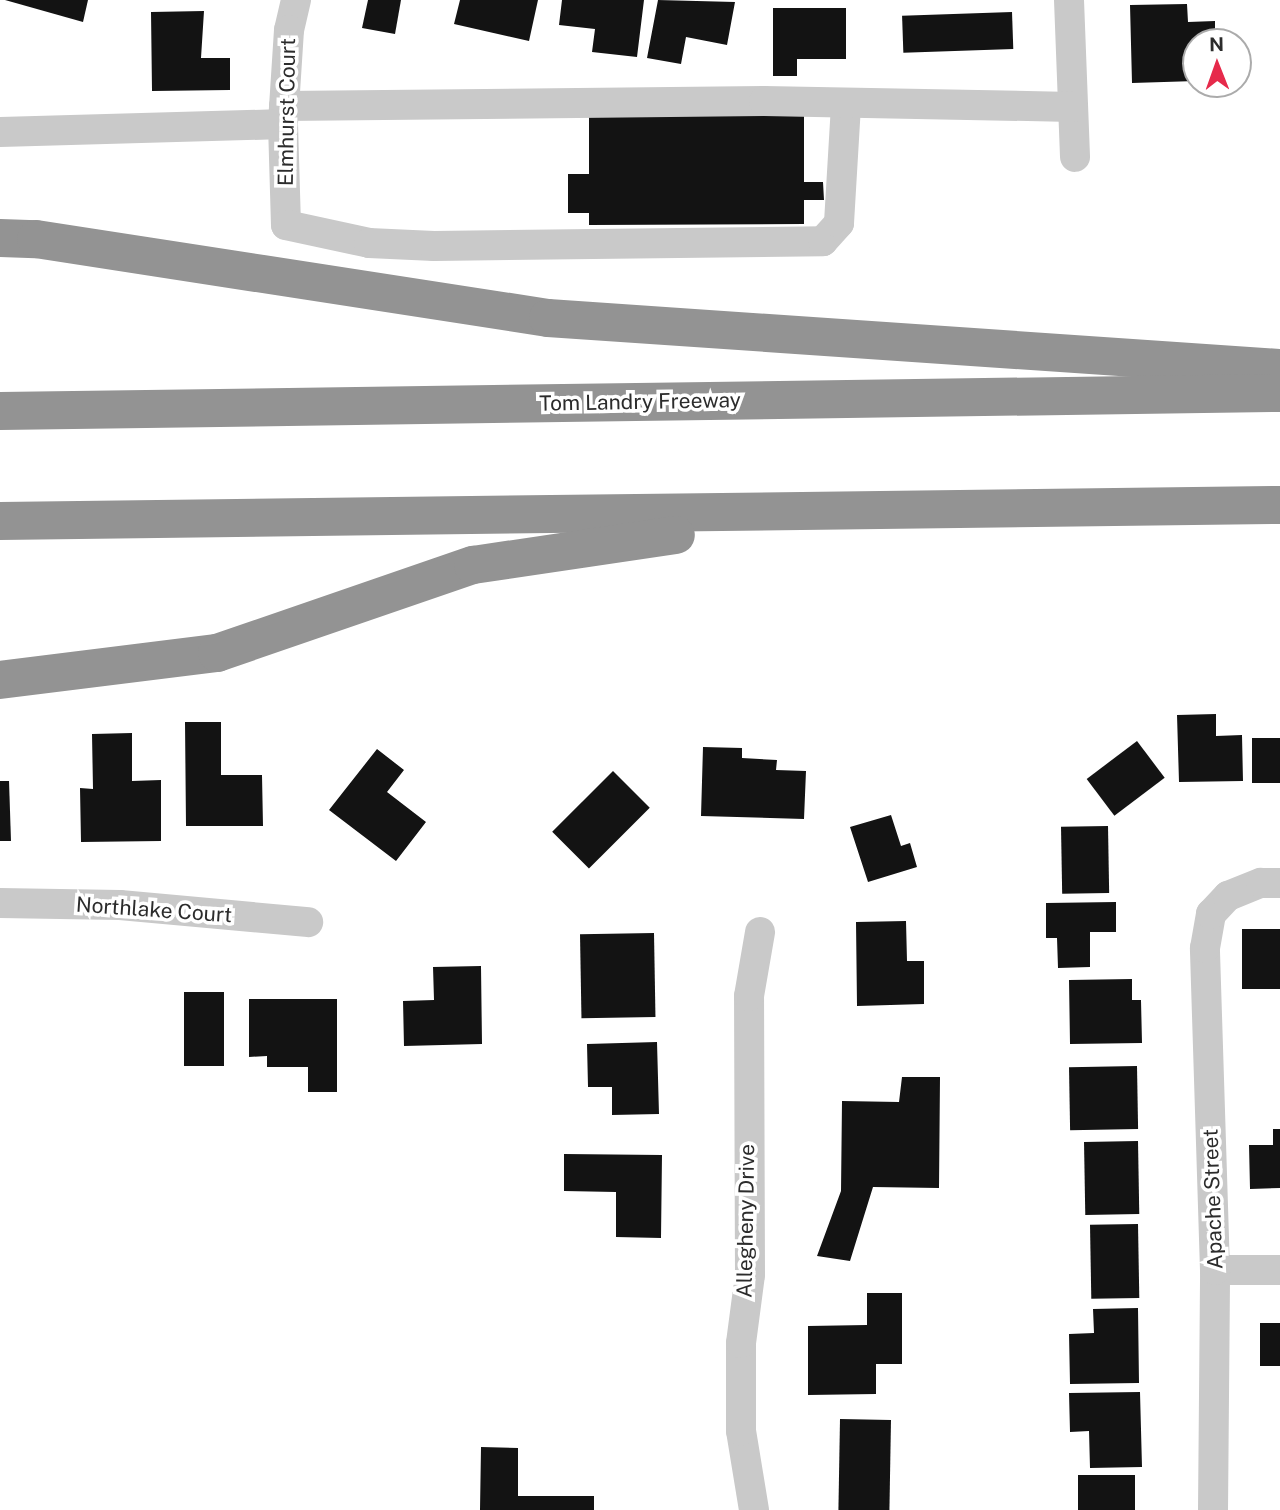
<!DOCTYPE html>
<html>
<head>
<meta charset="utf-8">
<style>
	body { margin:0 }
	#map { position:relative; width:1280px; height:1510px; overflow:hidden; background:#fff; font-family:"Public Sans",sans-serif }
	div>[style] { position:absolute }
	.building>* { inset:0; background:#131313; transform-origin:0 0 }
	.minor>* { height:30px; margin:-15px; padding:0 15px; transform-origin:15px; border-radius:15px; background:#c9c9c9 }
	.highway>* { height:38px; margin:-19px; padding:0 19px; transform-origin:19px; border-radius:19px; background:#939393 }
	span { translate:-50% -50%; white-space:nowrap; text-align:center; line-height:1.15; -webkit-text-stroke:7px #fff; paint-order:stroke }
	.street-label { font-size:21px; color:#2c2c2c }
	.north { position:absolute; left:1182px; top:28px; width:70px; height:70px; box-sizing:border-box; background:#fff; border:2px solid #ababab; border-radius:50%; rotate:359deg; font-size:19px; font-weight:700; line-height:28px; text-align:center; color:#2c2c2c }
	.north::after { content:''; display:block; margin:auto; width:24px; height:32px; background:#e62a4b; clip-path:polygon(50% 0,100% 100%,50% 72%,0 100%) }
</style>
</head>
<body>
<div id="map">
	<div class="building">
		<i style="clip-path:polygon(5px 0,88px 0,83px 22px)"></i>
		<i style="clip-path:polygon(368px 0,401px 0,395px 34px,362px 28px)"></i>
		<i style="clip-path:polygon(460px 0,538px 0,529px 41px,454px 24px)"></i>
		<i style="clip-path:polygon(562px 0,644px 0,637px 57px,592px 52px,595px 29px,559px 25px)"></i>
		<i style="clip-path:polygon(658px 0,735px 2px,727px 45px,686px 37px,681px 64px,647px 58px)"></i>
		<i style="clip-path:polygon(1187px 4px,1188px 22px,1215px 21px,1215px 42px,1196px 42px,1196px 81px,1132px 83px,1130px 5px)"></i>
		<i style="clip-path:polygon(773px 8px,846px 8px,846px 59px,797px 59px,797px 76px,773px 76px)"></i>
		<i style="clip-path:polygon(204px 11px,201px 58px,230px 58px,230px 90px,152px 91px,151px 12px)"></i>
		<i style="left:1012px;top:12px;width:37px;height:110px;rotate:88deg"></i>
		<i style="clip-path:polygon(804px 106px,804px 182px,823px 182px,824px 200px,804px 200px,804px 224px,589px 225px,589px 213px,568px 213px,568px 174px,589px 174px,589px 107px)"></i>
		<i style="clip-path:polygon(1216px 714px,1216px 736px,1242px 735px,1243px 781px,1179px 782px,1177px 715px)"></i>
		<i style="clip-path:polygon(185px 722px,221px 722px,221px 775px,262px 775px,263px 826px,186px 826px)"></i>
		<i style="clip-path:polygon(132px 733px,132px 781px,161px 780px,161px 841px,81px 842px,80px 788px,93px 789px,92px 734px)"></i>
		<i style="left:1280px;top:738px;width:45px;height:28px;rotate:90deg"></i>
		<i style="left:1137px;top:741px;width:46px;height:63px;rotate:53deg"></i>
		<i style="clip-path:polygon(703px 747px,742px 748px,742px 758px,777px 760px,776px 770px,806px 771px,804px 819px,701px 816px)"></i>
		<i style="clip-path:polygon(377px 749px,404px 770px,387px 792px,426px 822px,396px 861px,329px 810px)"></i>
		<i style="left:613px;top:771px;width:52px;height:86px;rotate:45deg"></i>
		<i style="clip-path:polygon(0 781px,9px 781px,11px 841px,0 841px)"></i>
		<i style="clip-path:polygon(891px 815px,901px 846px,910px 843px,917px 867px,868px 882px,850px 827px)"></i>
		<i style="left:1108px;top:826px;width:67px;height:47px;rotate:89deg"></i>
		<i style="clip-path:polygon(1116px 902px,1116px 932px,1090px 932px,1090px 967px,1058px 968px,1057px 938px,1046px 938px,1046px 903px)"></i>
		<i style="clip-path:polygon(906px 921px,907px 961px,924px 961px,924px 1004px,857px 1006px,856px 922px)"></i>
		<i style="left:1242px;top:929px;width:38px;height:60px"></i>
		<i style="left:654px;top:933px;width:84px;height:74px;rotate:89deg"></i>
		<i style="clip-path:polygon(481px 966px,482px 1044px,404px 1046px,403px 1001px,434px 1000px,433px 967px)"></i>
		<i style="clip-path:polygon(1132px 979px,1132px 1000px,1141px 1000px,1142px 1043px,1070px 1044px,1069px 980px)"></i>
		<i style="left:184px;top:992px;width:40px;height:74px"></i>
		<i style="clip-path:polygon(249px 999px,337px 999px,337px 1092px,308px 1092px,308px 1067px,267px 1067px,267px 1056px,249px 1057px)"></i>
		<i style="clip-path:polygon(657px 1042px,659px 1114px,612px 1115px,612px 1087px,588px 1087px,587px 1044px)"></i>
		<i style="left:1137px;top:1066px;width:63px;height:68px;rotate:89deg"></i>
		<i style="clip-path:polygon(902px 1077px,940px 1077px,939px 1188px,873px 1187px,850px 1261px,817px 1256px,841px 1191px,842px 1101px,899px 1102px)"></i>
		<i style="clip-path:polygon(1273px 1129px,1280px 1129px,1280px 1188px,1250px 1189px,1249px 1145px,1273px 1145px)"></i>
		<i style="left:1138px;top:1141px;width:73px;height:54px;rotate:89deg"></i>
		<i style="clip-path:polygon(564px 1154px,662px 1155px,661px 1238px,616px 1237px,616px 1192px,564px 1191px)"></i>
		<i style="left:1138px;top:1224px;width:74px;height:48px;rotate:89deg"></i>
		<i style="clip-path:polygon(867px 1293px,902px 1293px,902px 1364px,876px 1364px,876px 1394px,808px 1395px,808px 1326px,867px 1325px)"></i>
		<i style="clip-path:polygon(1138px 1308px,1139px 1383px,1070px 1384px,1069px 1334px,1094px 1333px,1093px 1309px)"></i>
		<i style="left:1260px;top:1323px;width:20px;height:43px"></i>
		<i style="clip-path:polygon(1140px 1392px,1142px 1467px,1090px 1468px,1089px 1431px,1070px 1432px,1069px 1393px)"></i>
		<i style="left:840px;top:1419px;width:51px;height:91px;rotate:1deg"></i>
		<i style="clip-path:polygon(481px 1447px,518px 1448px,518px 1496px,594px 1496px,594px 1510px,480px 1510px)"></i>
		<i style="left:1135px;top:1475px;width:35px;height:57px;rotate:90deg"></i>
	</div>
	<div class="minor">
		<i style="left:296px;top:0;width:31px;rotate:103deg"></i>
		<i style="left:289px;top:30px;width:94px;rotate:93.7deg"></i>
		<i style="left:283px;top:124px;width:101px;rotate:88.3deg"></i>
		<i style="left:286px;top:225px;width:85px;rotate:12.2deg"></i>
		<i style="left:369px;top:243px;width:65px;rotate:2.6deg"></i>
		<i style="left:434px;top:246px;width:389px;rotate:-0.7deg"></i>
		<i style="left:823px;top:241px;width:24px;rotate:-48deg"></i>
		<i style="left:839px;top:223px;width:119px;rotate:-86.6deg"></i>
		<i style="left:1069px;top:0;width:157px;rotate:87.8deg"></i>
		<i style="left:284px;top:106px;width:480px;rotate:-0.6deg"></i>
		<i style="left:764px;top:101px;width:309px;rotate:1.1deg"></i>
		<i style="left:0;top:132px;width:283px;rotate:-1.6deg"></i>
		<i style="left:0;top:903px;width:120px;rotate:1deg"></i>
		<i style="left:120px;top:905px;width:189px;rotate:5.2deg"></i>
		<i style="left:1215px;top:1270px;width:65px"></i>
		<i style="left:754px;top:1510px;width:80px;rotate:-99.3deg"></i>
		<i style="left:741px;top:1431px;width:88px;rotate:-90deg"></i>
		<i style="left:741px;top:1343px;width:69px;rotate:-82.5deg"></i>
		<i style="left:750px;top:1275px;width:279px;rotate:-90.2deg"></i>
		<i style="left:749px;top:996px;width:65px;rotate:-80.2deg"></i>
		<i style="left:1213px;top:1510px;width:240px;rotate:-89.5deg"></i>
		<i style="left:1215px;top:1270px;width:322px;rotate:-91.8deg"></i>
		<i style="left:1205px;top:948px;width:35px;rotate:-80deg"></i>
		<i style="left:1211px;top:914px;width:25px;rotate:-47deg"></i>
		<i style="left:1228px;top:896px;width:35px;rotate:-22deg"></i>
		<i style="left:1261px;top:883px;width:19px"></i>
	</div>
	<div class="highway">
		<i style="left:0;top:238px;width:36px;rotate:2deg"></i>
		<i style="left:36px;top:239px;width:518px;rotate:8.77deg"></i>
		<i style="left:548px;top:318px;width:734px;rotate:3.91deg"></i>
		<i style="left:0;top:411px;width:1280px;rotate:-0.81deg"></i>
		<i style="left:0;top:521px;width:1280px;rotate:-0.72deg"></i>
		<i style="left:0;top:680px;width:219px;rotate:-7.1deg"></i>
		<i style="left:217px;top:653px;width:271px;rotate:-19deg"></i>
		<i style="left:473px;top:565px;width:205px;rotate:-8.4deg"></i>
	</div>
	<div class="street-label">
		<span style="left:287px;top:112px;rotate:-89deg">Elmhurst Court</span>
		<span style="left:640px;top:402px;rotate:-1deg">Tom Landry Freeway</span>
		<span style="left:154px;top:910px;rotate:4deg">Northlake Court</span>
		<span style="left:1213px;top:1199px;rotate:-92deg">Apache Street</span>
		<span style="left:746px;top:1221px;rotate:-89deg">Allegheny Drive</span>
	</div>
	<div class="north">N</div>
</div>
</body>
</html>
